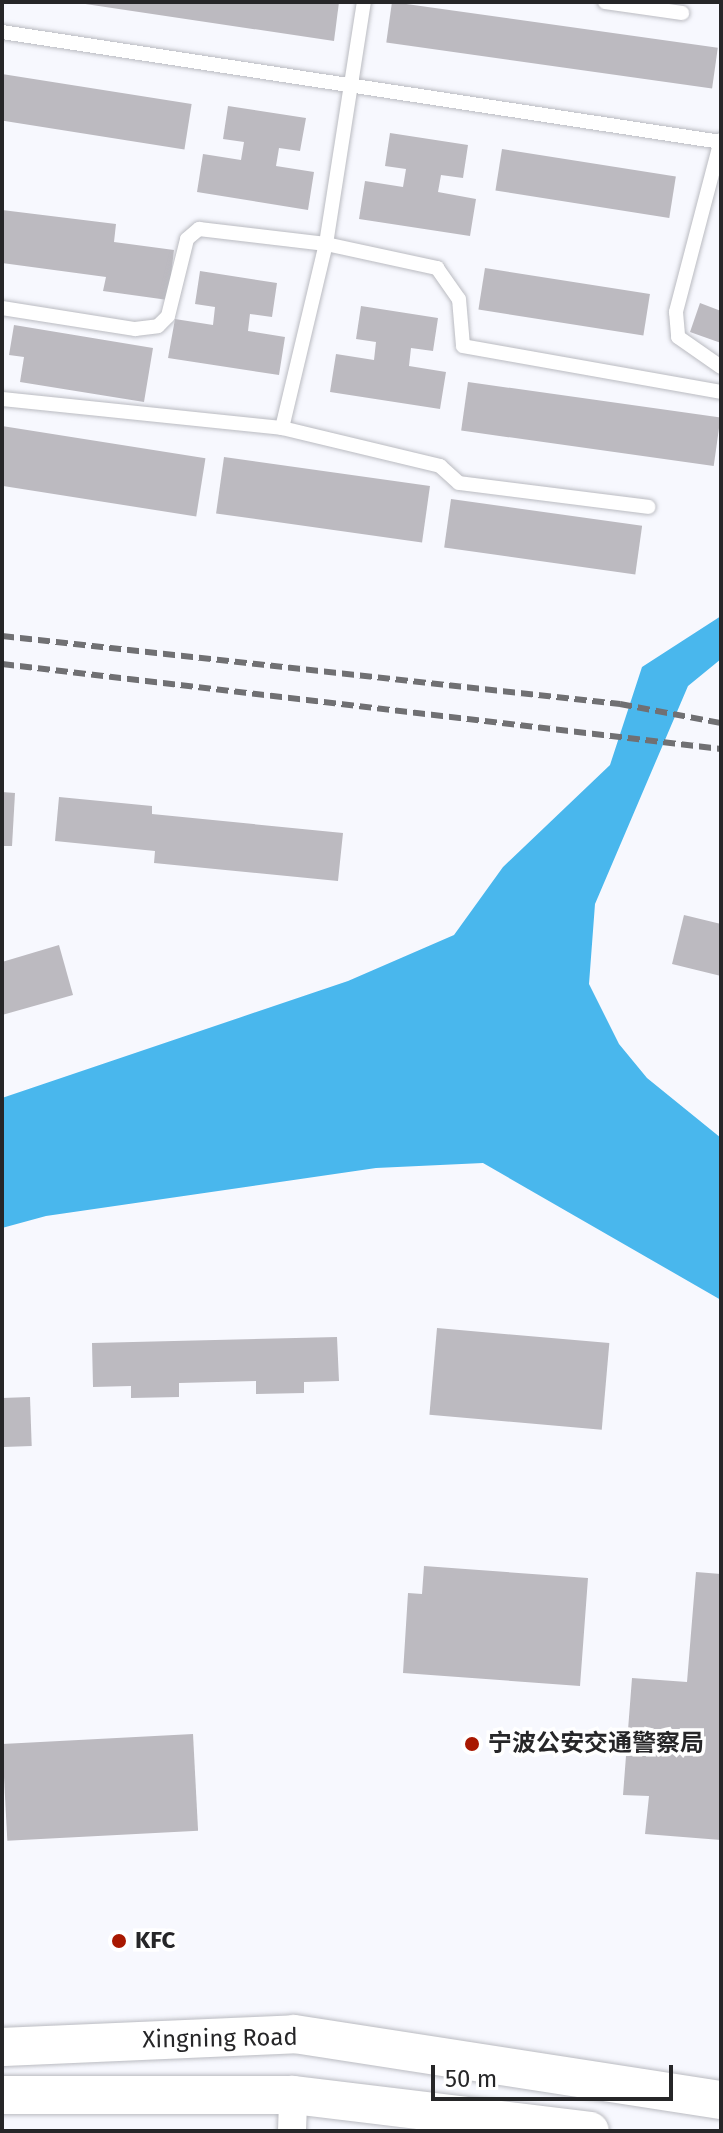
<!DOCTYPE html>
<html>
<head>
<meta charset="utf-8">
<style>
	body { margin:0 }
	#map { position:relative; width:723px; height:2133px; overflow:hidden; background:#f7f8fe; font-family:"Fira Sans","Noto Sans SC",sans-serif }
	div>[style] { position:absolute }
	.water>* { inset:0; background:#49b7ed }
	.building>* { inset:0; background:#bcbac0; transform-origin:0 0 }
	.roads { filter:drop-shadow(0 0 2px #babbc1) drop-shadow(0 0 2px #babbc1) }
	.lane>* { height:14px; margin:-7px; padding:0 7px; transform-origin:7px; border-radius:7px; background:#fff }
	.street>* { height:28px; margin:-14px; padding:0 14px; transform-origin:14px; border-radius:14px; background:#fff }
	.secondary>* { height:38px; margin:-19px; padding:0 19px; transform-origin:19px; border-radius:19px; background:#fff }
	.rail>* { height:6px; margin-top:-3px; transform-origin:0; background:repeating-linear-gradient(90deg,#707073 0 12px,transparent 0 18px) }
	.dots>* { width:22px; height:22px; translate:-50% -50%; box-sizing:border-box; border:4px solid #fff; border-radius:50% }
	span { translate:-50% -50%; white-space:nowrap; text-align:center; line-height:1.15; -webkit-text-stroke:7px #fff; paint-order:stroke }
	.poi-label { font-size:24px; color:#262628; font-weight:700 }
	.left { translate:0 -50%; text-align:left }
	.street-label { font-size:24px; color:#262628 }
	.frame { position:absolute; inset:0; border:4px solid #262628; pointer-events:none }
	.scale { position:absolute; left:431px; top:2065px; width:242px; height:36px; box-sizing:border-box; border:4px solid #262628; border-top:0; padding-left:10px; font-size:24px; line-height:28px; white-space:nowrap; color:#262628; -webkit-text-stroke:6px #fff; paint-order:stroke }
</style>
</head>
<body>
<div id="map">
	<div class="water">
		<i style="clip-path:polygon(721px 616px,721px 659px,688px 686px,595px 904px,589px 984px,619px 1044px,647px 1078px,721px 1138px,721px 1300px,483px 1163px,376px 1168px,46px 1216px,2px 1228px,2px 1098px,348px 981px,454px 935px,503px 867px,610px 765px,642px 667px)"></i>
	</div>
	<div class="building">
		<i style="clip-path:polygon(72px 2px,339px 2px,334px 41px)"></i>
		<i style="left:392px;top:2px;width:329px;height:41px;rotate:8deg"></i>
		<i style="left:2px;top:74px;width:192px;height:46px;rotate:9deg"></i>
		<i style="clip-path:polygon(228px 106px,306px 118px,300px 151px,279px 148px,276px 166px,314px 172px,308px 210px,197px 192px,203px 154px,241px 160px,244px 142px,223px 139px)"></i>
		<i style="clip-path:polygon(390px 133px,468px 145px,463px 178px,441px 175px,438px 192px,476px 199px,470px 236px,359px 219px,365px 181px,403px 187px,406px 169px,385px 166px)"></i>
		<i style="left:502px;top:149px;width:176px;height:42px;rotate:9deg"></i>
		<i style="clip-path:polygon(2px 210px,116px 224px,114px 242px,174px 250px,168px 300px,103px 291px,106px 277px,2px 263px)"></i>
		<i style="left:485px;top:268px;width:167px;height:42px;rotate:9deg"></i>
		<i style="clip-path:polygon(200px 271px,277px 283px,272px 317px,250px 314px,248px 331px,285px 337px,279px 375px,168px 358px,175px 319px,213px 325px,215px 307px,195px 304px)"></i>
		<i style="clip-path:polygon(700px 303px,721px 311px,721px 343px,690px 332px)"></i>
		<i style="clip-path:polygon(361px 306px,438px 318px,433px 351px,411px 348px,409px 366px,446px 372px,440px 409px,330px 392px,336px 354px,374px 360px,376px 342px,356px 339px)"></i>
		<i style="clip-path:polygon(14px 325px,153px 348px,144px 402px,20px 382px,24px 357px,9px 355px)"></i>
		<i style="left:468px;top:382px;width:255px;height:49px;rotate:8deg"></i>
		<i style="left:2px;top:426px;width:206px;height:59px;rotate:9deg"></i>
		<i style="left:224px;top:457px;width:208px;height:57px;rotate:8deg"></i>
		<i style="left:451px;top:499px;width:193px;height:49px;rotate:8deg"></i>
		<i style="clip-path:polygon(2px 792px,15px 793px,12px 846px,2px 846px)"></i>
		<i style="clip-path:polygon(59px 797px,152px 806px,152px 814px,343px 833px,338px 881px,154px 863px,155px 851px,55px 841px)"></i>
		<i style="clip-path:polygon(684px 915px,721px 924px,721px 976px,672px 964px)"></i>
		<i style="clip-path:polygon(59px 945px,73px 995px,2px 1015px,2px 962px)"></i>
		<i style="left:437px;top:1328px;width:173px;height:87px;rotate:5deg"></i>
		<i style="clip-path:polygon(337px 1337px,339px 1381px,304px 1382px,304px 1393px,256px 1394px,256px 1381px,179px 1383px,179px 1397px,131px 1398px,131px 1386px,93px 1387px,92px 1343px)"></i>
		<i style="left:30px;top:1397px;width:49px;height:28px;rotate:88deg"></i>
		<i style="clip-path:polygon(424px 1566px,588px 1578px,580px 1686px,403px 1673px,408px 1593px,422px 1594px)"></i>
		<i style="clip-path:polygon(696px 1572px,721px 1574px,721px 1840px,645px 1834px,649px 1796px,623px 1795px,632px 1678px,687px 1682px)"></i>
		<i style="left:193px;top:1734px;width:97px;height:191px;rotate:87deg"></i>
	</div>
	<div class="roads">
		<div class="lane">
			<i style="left:605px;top:2px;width:78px;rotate:8.1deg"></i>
			<i style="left:2px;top:32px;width:727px;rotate:8.7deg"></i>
			<i style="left:721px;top:140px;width:178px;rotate:104.7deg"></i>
			<i style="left:676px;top:312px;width:25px;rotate:85deg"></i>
			<i style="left:678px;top:337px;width:52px;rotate:34.9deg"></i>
			<i style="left:2px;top:308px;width:135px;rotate:9deg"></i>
			<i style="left:135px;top:329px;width:23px;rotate:-7deg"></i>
			<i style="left:158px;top:326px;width:14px;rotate:-45deg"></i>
			<i style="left:168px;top:316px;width:79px;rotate:-76.1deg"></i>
			<i style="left:187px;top:239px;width:16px;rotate:-40deg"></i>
			<i style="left:199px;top:229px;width:128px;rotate:6.7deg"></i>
			<i style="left:326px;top:244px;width:114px;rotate:12.2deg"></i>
			<i style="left:437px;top:268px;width:38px;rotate:55deg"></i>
			<i style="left:459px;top:299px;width:47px;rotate:85.1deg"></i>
			<i style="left:463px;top:346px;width:262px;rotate:10.1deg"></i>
			<i style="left:2px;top:399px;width:281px;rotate:5.9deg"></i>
			<i style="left:282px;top:428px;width:163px;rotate:13.5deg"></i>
			<i style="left:440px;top:466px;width:25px;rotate:42deg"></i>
			<i style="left:459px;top:483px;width:191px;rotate:7.2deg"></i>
			<i style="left:282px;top:428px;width:189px;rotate:-76.6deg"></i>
			<i style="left:326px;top:244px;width:245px;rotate:-81.1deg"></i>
		</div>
		<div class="street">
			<i style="left:292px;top:2131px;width:36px;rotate:-88deg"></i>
		</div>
		<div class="secondary">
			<i style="left:2px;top:2047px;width:292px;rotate:-2.5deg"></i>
			<i style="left:294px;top:2034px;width:432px;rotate:8.8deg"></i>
			<i style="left:2px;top:2095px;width:291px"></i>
			<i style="left:293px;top:2095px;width:299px;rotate:6.9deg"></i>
		</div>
	</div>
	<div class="rail">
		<i style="left:2px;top:636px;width:622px;rotate:6.28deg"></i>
		<i style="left:620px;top:704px;width:103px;rotate:10.7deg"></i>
		<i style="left:2px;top:664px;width:724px;rotate:6.74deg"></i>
	</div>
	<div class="dots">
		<i style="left:472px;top:1744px;background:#a81700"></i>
		<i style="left:119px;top:1941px;background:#a81700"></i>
	</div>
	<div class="poi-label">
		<span class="left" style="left:488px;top:1744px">宁波公安交通警察局</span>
		<span class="left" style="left:135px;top:1941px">KFC</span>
	</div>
	<div class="street-label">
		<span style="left:220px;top:2039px;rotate:-1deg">Xingning Road</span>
	</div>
	<div class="frame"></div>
	<div class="scale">50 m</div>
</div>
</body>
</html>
